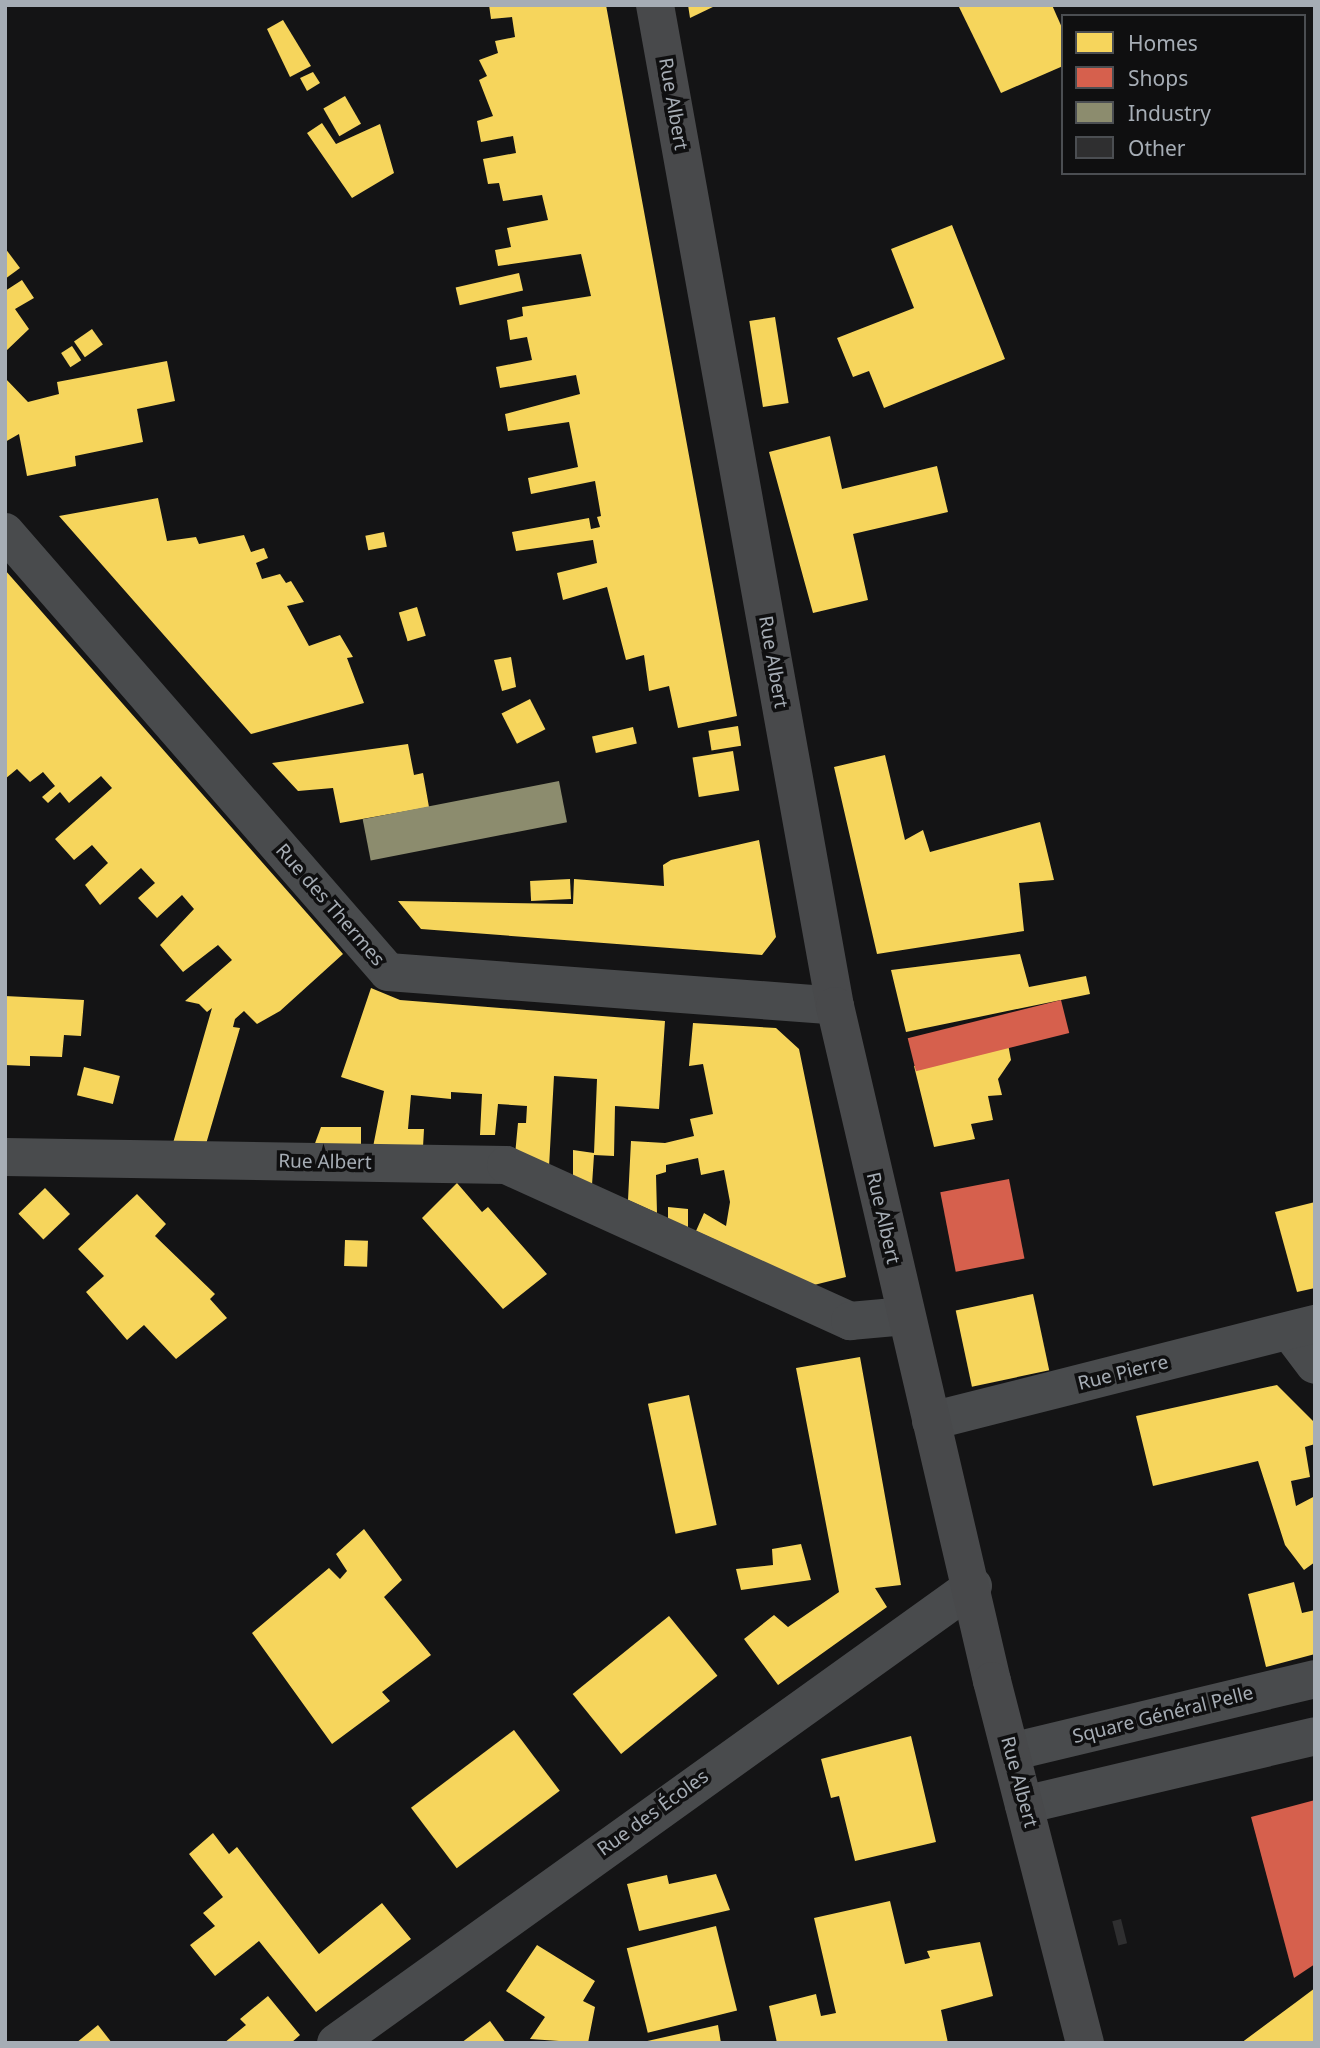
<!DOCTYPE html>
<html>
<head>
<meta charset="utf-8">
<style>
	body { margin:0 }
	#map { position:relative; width:1320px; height:2048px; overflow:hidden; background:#141415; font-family:"Noto Sans",sans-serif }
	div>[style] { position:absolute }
	.homes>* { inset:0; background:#f6d55c; transform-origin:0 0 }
	.shops>* { inset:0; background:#d6604d; transform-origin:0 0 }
	.industry>* { inset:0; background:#8c8c6e; transform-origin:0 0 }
	.building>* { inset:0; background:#2f2f30; transform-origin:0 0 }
	.street>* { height:38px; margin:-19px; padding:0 19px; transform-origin:19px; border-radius:19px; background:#494b4d }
	.secondary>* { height:38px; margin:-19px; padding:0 19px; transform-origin:19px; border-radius:19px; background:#48494b }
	span { translate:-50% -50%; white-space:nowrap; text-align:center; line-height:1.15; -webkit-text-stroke:7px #0f0f10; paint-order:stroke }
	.street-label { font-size:19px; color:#a6adb5 }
	.frame { position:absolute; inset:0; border:7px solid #a6adb5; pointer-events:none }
	.legend { position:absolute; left:1061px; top:14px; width:245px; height:161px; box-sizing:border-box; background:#0f0f10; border:2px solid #4b4e52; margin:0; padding:9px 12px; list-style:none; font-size:21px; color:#a6adb5 }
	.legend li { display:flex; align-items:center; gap:14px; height:35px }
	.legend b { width:35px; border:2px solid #4b4e52 }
</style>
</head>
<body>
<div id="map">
	<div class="homes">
		<i style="clip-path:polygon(489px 5px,606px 5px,737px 716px,678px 728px,669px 686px,649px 691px,644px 655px,626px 660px,607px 587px,563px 600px,557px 573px,597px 563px,593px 540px,516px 551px,512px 532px,589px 518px,591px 529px,600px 527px,597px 517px,601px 516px,595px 481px,531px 494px,528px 478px,578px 467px,569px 422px,508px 431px,505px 414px,580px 394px,576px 375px,500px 388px,496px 367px,532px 360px,527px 337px,510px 340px,507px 320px,523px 316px,522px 307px,591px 296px,581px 254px,498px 266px,495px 250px,511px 247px,507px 228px,548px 220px,542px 195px,503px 201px,499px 183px,488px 184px,483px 159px,516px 153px,513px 136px,481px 142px,477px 121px,493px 116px,479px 80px,487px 76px,479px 60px,498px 53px,495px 41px,515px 37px,512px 17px,491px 19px)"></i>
		<i style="clip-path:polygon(688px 5px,717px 5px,690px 18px)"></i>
		<i style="clip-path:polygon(958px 5px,1052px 5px,1063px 30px,1063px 66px,1001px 93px)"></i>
		<i style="clip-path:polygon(283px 20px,311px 66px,290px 77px,267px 29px)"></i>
		<i style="clip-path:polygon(313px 72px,320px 83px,307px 91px,300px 78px)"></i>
		<i style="left:345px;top:96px;width:32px;height:25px;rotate:60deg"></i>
		<i style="clip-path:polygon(322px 123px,336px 144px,380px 124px,394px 173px,352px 198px,307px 133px)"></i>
		<i style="clip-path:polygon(952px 225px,1005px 359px,884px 408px,869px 371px,853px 377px,837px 338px,914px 308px,891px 249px)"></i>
		<i style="clip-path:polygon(5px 248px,20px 268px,5px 279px)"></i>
		<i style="left:519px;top:273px;width:18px;height:65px;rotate:77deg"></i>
		<i style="clip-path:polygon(22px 280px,34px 298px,15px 309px,29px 329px,5px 352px,5px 291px)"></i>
		<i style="left:775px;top:317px;width:87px;height:26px;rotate:81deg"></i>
		<i style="left:92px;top:329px;width:19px;height:22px;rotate:55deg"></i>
		<i style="left:72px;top:346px;width:17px;height:13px;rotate:57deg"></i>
		<i style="clip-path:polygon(167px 361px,175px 401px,137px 409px,143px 442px,75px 456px,76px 466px,27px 476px,19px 434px,5px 442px,5px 378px,28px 402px,59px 394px,57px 382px)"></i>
		<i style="clip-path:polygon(830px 436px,842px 489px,937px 466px,948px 512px,853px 534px,868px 600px,813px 613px,769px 452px)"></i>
		<i style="clip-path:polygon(158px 498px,167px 541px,196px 537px,199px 544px,244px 535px,251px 552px,264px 548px,268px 558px,256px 563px,262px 579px,280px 574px,286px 583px,291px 581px,304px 602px,287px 606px,309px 646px,340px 635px,353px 657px,347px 658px,364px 703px,251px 734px,59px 516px)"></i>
		<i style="left:384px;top:532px;width:15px;height:19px;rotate:79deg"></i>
		<i style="clip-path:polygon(5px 570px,343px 954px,280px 1011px,257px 1024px,244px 1011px,235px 1019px,233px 1027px,240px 1028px,206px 1144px,173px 1143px,212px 1008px,207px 1012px,199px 1004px,185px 1001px,232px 960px,218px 945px,183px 972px,160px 945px,194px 909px,182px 895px,157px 918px,138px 898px,155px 883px,141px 868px,100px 905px,85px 885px,108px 863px,92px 845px,74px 860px,55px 839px,112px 788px,101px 776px,69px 803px,60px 792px,48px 803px,42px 797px,55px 786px,43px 772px,30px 782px,17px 769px,5px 779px)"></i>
		<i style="left:417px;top:607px;width:30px;height:19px;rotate:73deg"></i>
		<i style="clip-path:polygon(511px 657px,516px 687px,502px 691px,494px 660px)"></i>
		<i style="left:530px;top:699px;width:34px;height:32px;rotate:63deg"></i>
		<i style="left:738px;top:726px;width:20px;height:30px;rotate:81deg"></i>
		<i style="left:633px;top:727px;width:17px;height:42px;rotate:77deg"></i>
		<i style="clip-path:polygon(408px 744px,414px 775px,423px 773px,429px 807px,340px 823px,333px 788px,298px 791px,272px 763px)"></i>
		<i style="left:733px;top:751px;width:40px;height:41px;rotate:81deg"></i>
		<i style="clip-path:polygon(885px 755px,905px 840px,923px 830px,930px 852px,1040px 822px,1054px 880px,1019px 883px,1024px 931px,877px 954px,834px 767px)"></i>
		<i style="clip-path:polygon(759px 840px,776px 937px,762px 955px,421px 929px,398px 901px,573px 904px,574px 879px,664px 886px,663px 865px,671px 860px)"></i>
		<i style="left:570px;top:879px;width:20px;height:40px;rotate:87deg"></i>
		<i style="clip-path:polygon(1020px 954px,1029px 987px,1086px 976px,1090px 994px,906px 1032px,891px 970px)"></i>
		<i style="clip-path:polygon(371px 988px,400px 1000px,665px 1021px,659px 1109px,615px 1106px,614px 1156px,594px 1155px,592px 1185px,573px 1178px,573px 1150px,594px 1153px,597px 1079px,554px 1076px,549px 1167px,515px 1155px,518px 1123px,526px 1123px,527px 1106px,498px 1104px,495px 1135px,480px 1135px,482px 1094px,451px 1092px,451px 1099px,411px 1095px,408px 1129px,424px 1129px,423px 1147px,373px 1147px,384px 1091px,341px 1077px)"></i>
		<i style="clip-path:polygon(5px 996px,84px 1000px,81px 1036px,64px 1035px,62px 1057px,30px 1056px,30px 1066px,5px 1065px)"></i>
		<i style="clip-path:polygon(693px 1023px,776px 1028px,799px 1049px,846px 1277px,814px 1285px,696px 1231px,704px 1213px,726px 1226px,730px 1202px,724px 1170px,701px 1175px,698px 1158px,666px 1165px,666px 1172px,656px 1175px,657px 1213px,628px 1200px,631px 1141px,665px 1143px,694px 1136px,690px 1119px,713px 1114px,703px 1064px,689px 1066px)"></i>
		<i style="clip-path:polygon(1008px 1044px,1011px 1060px,998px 1079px,1002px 1095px,988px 1096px,993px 1120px,971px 1124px,975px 1139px,934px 1147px,914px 1066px)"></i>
		<i style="left:84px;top:1067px;width:37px;height:29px;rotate:14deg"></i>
		<i style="clip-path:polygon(321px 1127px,361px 1127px,361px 1147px,314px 1146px)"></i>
		<i style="clip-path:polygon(457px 1183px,482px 1212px,488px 1207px,547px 1274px,503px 1309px,422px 1218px)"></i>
		<i style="left:45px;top:1188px;width:36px;height:37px;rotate:46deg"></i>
		<i style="clip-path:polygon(137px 1194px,166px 1224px,155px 1236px,215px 1294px,210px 1299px,227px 1318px,176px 1359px,144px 1325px,127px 1340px,86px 1292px,104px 1276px,78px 1249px)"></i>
		<i style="clip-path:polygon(1315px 1202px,1315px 1288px,1297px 1292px,1275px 1212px)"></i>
		<i style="clip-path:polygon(668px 1207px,688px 1209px,688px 1228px,668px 1219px)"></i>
		<i style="left:345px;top:1240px;width:23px;height:26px;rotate:2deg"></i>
		<i style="left:1033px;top:1294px;width:78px;height:79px;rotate:78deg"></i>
		<i style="clip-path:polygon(860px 1357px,901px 1585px,875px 1588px,887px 1607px,778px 1685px,744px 1639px,774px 1615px,788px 1627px,839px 1592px,796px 1368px)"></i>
		<i style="clip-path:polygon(1277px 1385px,1315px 1423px,1315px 1444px,1305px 1447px,1310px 1477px,1291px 1481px,1296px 1506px,1315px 1496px,1315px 1562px,1304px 1570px,1285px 1545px,1258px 1461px,1153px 1486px,1136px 1416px)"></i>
		<i style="left:689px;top:1395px;width:133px;height:42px;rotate:78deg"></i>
		<i style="clip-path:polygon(364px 1529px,402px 1580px,384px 1597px,431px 1655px,382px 1692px,390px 1701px,332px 1744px,252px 1633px,329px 1568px,340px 1579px,347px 1571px,336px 1554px)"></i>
		<i style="clip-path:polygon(801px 1544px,811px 1580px,741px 1590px,736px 1569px,773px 1565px,772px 1549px)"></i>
		<i style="clip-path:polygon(1294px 1582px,1302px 1613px,1315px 1610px,1315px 1654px,1266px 1667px,1248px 1594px)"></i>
		<i style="left:669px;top:1616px;width:77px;height:124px;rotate:51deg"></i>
		<i style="left:514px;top:1730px;width:76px;height:129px;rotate:53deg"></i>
		<i style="clip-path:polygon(911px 1736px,936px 1842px,855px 1861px,839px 1796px,831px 1798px,821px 1759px)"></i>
		<i style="clip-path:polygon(213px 1833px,229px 1854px,237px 1847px,319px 1954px,382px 1903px,411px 1939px,316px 2012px,259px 1941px,215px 1976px,190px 1945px,215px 1926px,203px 1913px,223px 1897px,189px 1854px)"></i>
		<i style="clip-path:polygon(716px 1874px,730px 1910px,639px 1931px,627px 1884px,667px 1875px,669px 1884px)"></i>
		<i style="clip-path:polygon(890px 1901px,905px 1964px,930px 1958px,927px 1951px,980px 1942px,993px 1996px,941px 2010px,948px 2043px,777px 2043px,769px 2006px,816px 1994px,821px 2016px,836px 2013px,814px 1918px)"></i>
		<i style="left:716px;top:1926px;width:87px;height:92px;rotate:76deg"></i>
		<i style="clip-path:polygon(537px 1945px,595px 1981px,583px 2001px,595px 2007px,588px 2043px,530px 2039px,545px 2017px,506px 1991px)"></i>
		<i style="clip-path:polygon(1315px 1988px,1315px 2043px,1241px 2043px,1295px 2003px)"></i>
		<i style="clip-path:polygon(268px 1996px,300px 2035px,291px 2043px,224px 2043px,246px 2025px,240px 2019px)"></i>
		<i style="clip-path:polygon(490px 2021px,506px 2043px,461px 2043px)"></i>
		<i style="clip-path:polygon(98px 2025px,112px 2043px,76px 2043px)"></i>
		<i style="clip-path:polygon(718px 2025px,721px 2043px,644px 2043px,643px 2042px)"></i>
	</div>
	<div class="shops">
		<i style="left:1061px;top:1000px;width:34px;height:158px;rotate:76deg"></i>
		<i style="left:1009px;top:1179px;width:81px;height:70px;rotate:79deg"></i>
		<i style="clip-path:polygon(1315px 1800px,1315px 1964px,1294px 1978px,1251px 1817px)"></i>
	</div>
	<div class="industry">
		<i style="left:559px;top:781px;width:42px;height:200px;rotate:79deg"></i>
	</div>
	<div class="building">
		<i style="left:1121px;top:1919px;width:25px;height:9px;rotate:76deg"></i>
	</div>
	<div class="street">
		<i style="left:5px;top:532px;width:583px;rotate:48.96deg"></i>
		<i style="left:388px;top:972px;width:448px;rotate:4.3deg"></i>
		<i style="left:5px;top:1157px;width:501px;rotate:0.91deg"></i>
		<i style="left:506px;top:1165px;width:378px;rotate:24.4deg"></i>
		<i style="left:850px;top:1321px;width:56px;rotate:-5.1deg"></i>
		<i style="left:1290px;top:1332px;width:41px;rotate:52.9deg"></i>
		<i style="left:931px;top:1421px;width:396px;rotate:-14.2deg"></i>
		<i style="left:1011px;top:1752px;width:313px;rotate:-13.5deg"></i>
		<i style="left:1024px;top:1805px;width:299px;rotate:-13.3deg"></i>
		<i style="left:336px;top:2043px;width:784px;rotate:-35.66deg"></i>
	</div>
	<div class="secondary">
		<i style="left:655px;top:5px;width:1017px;rotate:79.81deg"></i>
		<i style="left:835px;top:1006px;width:693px;rotate:76.91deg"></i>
		<i style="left:992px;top:1681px;width:374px;rotate:75.6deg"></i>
	</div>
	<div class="street-label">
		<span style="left:673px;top:104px;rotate:80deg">Rue Albert</span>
		<span style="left:773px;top:662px;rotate:80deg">Rue Albert</span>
		<span style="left:330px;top:905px;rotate:49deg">Rue des Thermes</span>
		<span style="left:325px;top:1162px;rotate:1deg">Rue Albert</span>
		<span style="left:883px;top:1218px;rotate:77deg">Rue Albert</span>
		<span style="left:1123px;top:1373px;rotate:-14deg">Rue Pierre</span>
		<span style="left:1163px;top:1715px;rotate:-14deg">Square Général Pelle</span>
		<span style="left:1019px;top:1782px;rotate:75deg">Rue Albert</span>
		<span style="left:653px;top:1813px;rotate:-36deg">Rue des Écoles</span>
	</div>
	<div class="frame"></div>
	<ul class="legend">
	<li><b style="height:19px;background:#f6d55c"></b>Homes</li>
	<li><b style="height:19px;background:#d6604d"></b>Shops</li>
	<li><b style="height:19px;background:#8c8c6e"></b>Industry</li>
	<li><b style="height:19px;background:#2f2f30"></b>Other</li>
	</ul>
</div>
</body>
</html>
